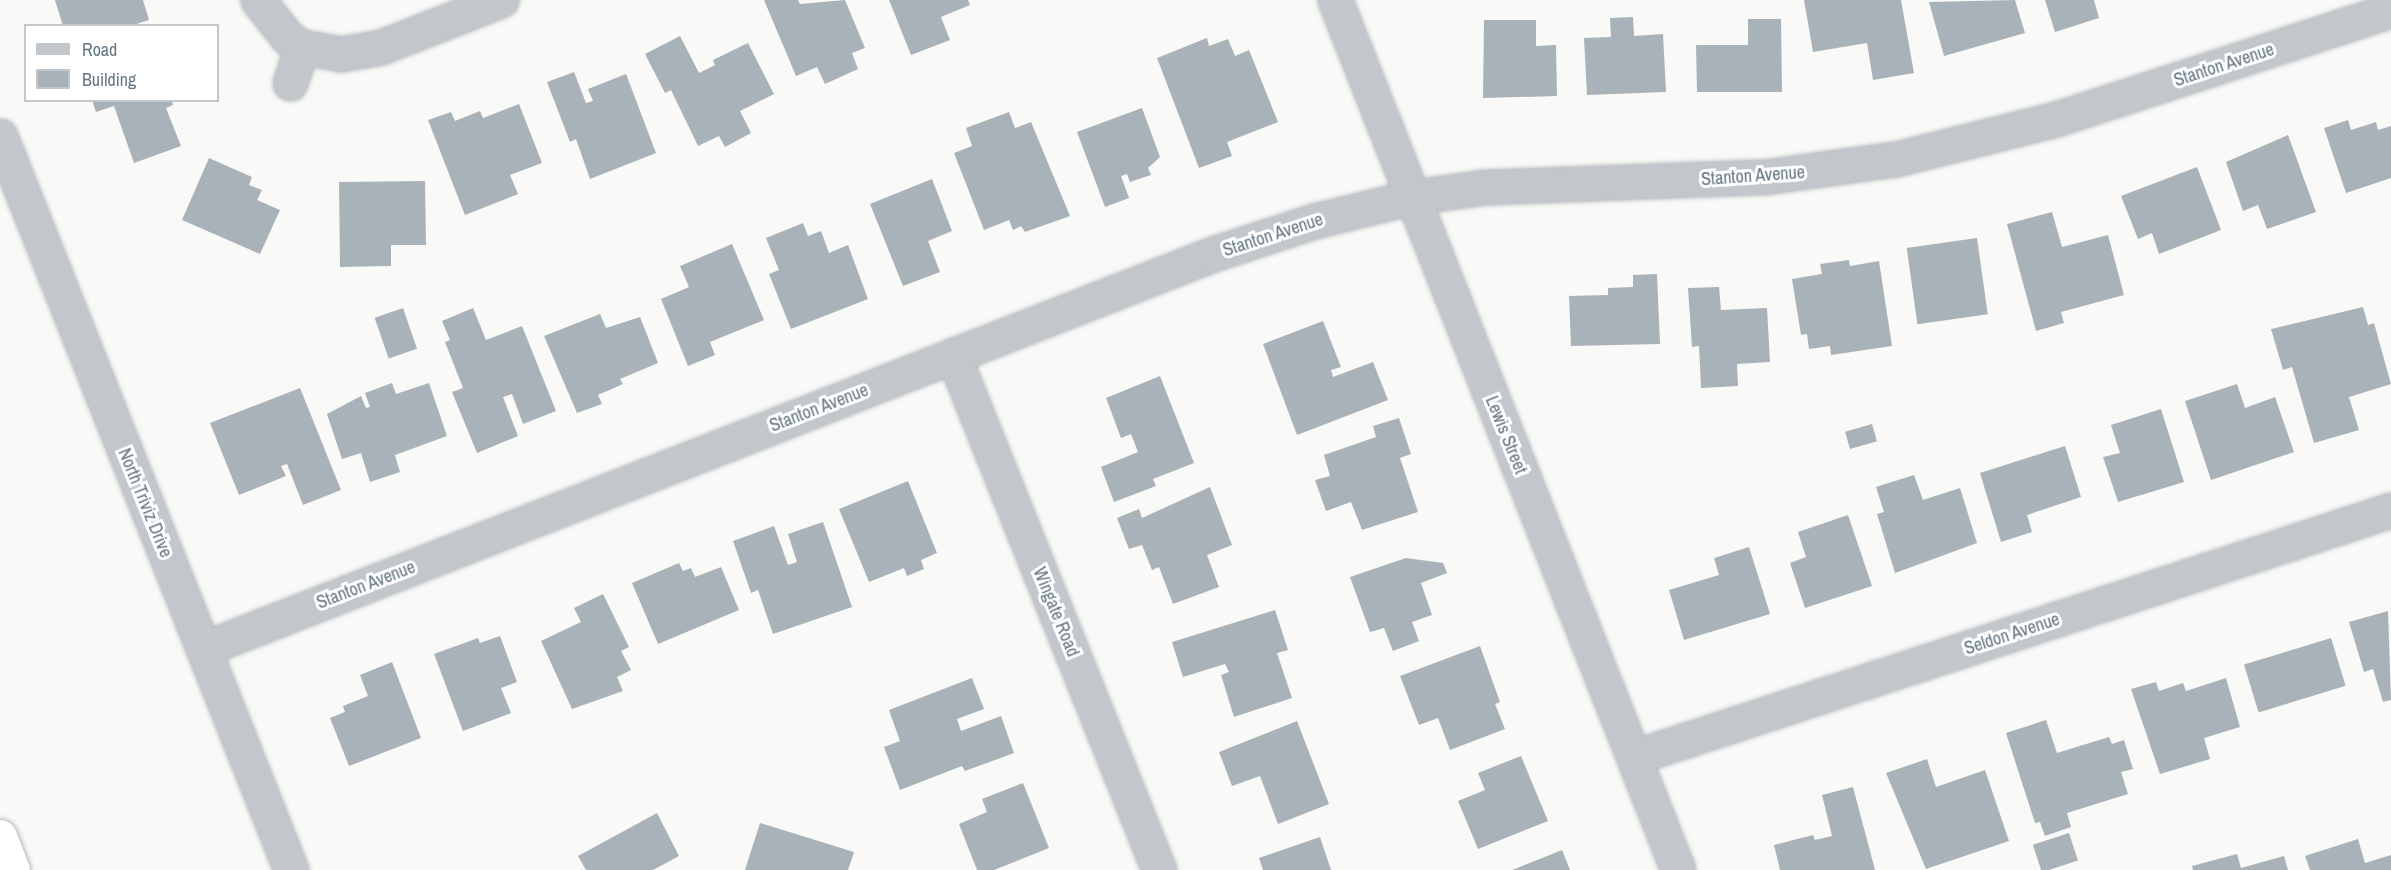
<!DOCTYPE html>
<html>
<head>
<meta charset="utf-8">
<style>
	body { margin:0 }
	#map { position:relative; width:2391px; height:870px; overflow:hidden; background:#f9f9f7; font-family:"Archivo Narrow",sans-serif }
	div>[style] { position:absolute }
	.building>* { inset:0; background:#a9b2b8; transform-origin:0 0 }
	.roads { filter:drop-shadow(0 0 2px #b3b8bc) drop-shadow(0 0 2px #b3b8bc) }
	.minor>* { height:33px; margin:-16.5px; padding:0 16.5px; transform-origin:16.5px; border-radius:16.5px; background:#c2c7cb }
	.highway>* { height:33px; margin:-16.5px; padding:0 16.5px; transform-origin:16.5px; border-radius:16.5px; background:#fff }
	span { translate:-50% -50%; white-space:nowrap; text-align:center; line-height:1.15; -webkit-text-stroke:6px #fff; paint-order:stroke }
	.street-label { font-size:18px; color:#647682 }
	.legend { position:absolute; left:24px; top:24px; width:195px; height:78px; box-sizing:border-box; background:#fff; border:2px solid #c1c8cd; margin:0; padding:8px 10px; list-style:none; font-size:18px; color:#647682 }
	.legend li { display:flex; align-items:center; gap:12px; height:30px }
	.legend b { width:30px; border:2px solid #c1c8cd }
</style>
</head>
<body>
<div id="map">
	<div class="building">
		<i style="clip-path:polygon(55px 0,143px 0,149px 20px,130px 26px,63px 26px)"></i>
		<i style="clip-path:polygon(764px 0,798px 0,800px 4px,845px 0,865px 48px,852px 53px,858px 69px,825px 84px,817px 67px,796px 76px)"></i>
		<i style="clip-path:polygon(889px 0,968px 0,970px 5px,941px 17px,950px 40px,911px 55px)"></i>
		<i style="clip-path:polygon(1804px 0,1901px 0,1914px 73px,1873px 80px,1867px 43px,1813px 52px)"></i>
		<i style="clip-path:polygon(2015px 0,2025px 33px,1944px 56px,1929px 2px)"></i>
		<i style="clip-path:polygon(2045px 0,2094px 0,2099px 18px,2055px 32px)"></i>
		<i style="clip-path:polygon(1633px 17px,1634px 36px,1663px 34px,1666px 92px,1587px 95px,1584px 38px,1611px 37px,1610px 18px)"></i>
		<i style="clip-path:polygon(1748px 19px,1781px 19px,1782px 92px,1697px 92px,1696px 45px,1748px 45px)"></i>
		<i style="clip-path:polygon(1484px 20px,1536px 20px,1536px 46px,1556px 45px,1557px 96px,1483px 98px)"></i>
		<i style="clip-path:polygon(680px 36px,699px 73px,715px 65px,713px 60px,748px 43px,774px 94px,740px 111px,751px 133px,725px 147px,719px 136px,698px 146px,671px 90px,665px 93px,645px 54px)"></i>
		<i style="clip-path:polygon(1207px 38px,1209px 46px,1228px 39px,1235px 56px,1249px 50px,1278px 122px,1227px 142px,1232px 156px,1199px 168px,1157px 58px)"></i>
		<i style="clip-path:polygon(574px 72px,586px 103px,593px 101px,588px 89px,626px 74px,656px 153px,590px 179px,576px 139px,570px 142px,547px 82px)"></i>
		<i style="clip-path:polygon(92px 100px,172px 100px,173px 105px,166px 108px,181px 146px,134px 163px,114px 106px,96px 112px)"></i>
		<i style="clip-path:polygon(519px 104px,542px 163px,510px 175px,518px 194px,465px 215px,428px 120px,451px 112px,455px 121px,480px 111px,483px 118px)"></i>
		<i style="clip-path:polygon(1142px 108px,1160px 157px,1148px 168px,1151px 175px,1130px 182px,1127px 174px,1121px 176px,1129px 198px,1105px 207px,1077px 132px)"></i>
		<i style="clip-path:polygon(1009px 112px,1015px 128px,1031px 122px,1070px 216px,1025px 232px,1021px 226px,1013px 230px,1009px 220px,984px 230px,954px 153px,972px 146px,966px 128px)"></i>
		<i style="clip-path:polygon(2348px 120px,2351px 130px,2376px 122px,2378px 130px,2391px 126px,2391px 178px,2346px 193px,2324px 128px)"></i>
		<i style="clip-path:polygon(2288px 135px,2316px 212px,2267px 229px,2258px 205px,2243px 211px,2226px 162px)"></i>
		<i style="clip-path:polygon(209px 158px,252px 177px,249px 185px,262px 190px,257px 200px,280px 210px,260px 254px,182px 220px)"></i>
		<i style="clip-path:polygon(2197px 167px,2221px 230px,2159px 254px,2152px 233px,2138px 239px,2121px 196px)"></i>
		<i style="clip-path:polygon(932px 179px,952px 231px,928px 241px,940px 272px,903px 286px,870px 204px)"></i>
		<i style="clip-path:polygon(425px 181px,426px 245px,391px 245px,391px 266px,340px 267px,339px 182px)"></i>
		<i style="clip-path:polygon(2052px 212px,2062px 247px,2108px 235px,2124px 295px,2061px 312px,2064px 323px,2036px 331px,2007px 224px)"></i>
		<i style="clip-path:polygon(803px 223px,808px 236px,821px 231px,829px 253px,848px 245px,868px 299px,791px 329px,769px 274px,779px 270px,766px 238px)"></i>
		<i style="left:1977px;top:238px;width:77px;height:71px;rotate:82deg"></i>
		<i style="clip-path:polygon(732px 244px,764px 320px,710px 342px,715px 355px,688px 366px,661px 299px,689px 287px,680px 266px)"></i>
		<i style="clip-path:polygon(1849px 260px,1850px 266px,1879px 261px,1892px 346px,1831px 355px,1830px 346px,1809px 349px,1807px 334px,1801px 335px,1792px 279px,1822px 274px,1820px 264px)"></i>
		<i style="clip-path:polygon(1657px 274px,1660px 344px,1571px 346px,1569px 296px,1608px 295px,1608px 288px,1633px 287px,1633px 275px)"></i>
		<i style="clip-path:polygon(1719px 287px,1721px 310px,1767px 308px,1770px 362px,1737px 364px,1738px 386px,1701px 388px,1699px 346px,1692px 347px,1688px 288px)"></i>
		<i style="clip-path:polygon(2363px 307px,2368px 325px,2374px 323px,2391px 384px,2349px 397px,2359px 430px,2314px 443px,2292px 367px,2283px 370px,2271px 329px)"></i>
		<i style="left:403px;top:308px;width:43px;height:30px;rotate:71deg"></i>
		<i style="clip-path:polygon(473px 308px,486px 340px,522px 326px,556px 411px,523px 424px,512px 394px,503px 397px,518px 436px,477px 453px,452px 392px,463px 388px,445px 342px,450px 340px,442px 321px)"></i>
		<i style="clip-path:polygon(600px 314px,606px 328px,640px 317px,658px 363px,620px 379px,623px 384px,598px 395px,602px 404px,577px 413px,544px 336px)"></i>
		<i style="clip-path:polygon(1323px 321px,1341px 367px,1331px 370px,1333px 377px,1373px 362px,1388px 400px,1297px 435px,1263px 344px)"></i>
		<i style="clip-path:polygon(1160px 376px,1194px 463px,1153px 479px,1156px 486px,1114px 502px,1101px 467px,1138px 452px,1131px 434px,1121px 438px,1106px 398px)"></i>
		<i style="clip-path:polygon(392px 383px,396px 394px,429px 383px,447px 436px,395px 455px,400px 472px,370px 482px,361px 453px,342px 459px,327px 414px,361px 396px,366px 408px,370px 407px,365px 393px)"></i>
		<i style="clip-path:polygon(2237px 384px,2245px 408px,2275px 397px,2294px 452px,2211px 480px,2185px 401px)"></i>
		<i style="clip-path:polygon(300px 388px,341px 490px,303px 505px,287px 464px,281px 466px,286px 476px,239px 495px,210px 423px)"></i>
		<i style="clip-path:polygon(2161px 409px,2184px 482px,2118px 502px,2103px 457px,2120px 453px,2111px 425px)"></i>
		<i style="clip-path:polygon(1399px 418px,1411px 454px,1400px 458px,1418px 512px,1362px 530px,1351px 502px,1326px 511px,1315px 480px,1330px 476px,1324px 455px,1376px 437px,1373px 426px)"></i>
		<i style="left:1872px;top:424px;width:18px;height:28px;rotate:74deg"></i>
		<i style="clip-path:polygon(2065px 446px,2081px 497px,2027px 515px,2032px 532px,2001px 542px,1980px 473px)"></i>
		<i style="clip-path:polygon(1914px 475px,1923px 500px,1960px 488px,1977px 543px,1895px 573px,1877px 514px,1884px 512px,1876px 487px)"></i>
		<i style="clip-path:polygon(908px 481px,937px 553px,921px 560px,924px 569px,907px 576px,904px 568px,869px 582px,839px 509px)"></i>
		<i style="clip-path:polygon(1210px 487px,1232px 545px,1207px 555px,1219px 587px,1173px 604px,1159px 567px,1152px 570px,1142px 545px,1129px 549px,1117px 518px,1139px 509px,1142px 518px)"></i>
		<i style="clip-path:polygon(1848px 515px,1872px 586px,1805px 608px,1790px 563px,1806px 557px,1798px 532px)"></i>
		<i style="clip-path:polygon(823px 522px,852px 607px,773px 634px,758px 590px,751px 593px,733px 541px,774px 526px,788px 565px,797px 562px,788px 534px)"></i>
		<i style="clip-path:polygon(1749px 547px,1770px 614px,1684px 640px,1669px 590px,1719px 575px,1714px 558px)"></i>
		<i style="clip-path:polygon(1406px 558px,1443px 563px,1447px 573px,1421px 583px,1432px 615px,1412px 622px,1419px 641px,1393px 651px,1384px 628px,1370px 632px,1350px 577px)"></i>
		<i style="clip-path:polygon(679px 563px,683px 571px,691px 568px,695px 577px,721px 567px,739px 610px,658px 644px,632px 583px)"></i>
		<i style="clip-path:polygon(603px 594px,629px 647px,621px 651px,631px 670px,617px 677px,623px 691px,572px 709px,541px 641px,581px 622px,574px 608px)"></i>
		<i style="clip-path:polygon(1275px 610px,1288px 650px,1277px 653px,1292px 698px,1234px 717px,1221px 675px,1229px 672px,1225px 664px,1183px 677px,1172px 642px)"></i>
		<i style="clip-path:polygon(2388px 611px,2391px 700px,2383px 702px,2373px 669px,2364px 672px,2349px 622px)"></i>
		<i style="clip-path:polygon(500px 636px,517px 682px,501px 688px,511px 713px,463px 731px,434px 654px,478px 638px,480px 643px)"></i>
		<i style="left:2331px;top:638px;width:50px;height:91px;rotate:73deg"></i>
		<i style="clip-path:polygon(1480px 646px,1500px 702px,1495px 704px,1505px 729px,1450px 750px,1438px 718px,1419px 725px,1400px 676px)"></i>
		<i style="clip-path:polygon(392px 662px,421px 738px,349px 766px,330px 718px,345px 712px,343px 706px,368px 696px,360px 675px)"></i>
		<i style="clip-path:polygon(972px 678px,984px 709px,957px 719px,961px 731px,1001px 716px,1014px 753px,965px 771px,962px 766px,900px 790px,884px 747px,900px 741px,889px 710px)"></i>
		<i style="clip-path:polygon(2226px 678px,2240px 727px,2204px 738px,2210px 759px,2160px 774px,2131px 689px,2156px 682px,2159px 691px,2183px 683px,2186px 691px)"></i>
		<i style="clip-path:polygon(2046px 720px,2057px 753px,2109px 737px,2112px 744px,2124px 740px,2133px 769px,2121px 772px,2128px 794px,2067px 813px,2071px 827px,2045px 836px,2040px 822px,2035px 823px,2006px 733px)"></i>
		<i style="clip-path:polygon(1297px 721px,1329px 804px,1278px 824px,1260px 776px,1232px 786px,1219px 752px)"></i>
		<i style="clip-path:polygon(1521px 756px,1548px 821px,1478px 849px,1458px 801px,1485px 790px,1478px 773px)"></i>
		<i style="clip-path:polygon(1927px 759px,1936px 787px,1985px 770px,2009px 841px,1926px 869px,1886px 773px)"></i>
		<i style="clip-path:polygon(1023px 783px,1049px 848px,994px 870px,977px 870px,959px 824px,987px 812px,982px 799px)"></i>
		<i style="clip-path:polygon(1853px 787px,1875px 870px,1780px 870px,1774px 845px,1813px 835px,1815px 840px,1832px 836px,1822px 795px)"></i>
		<i style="clip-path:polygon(657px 813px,679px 856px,653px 870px,586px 870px,578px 856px)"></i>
		<i style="clip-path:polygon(760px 823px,854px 852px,848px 870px,745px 870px)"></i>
		<i style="left:2069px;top:833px;width:29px;height:38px;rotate:72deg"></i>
		<i style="clip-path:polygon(1320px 837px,1331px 870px,1263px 870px,1259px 858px)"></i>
		<i style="clip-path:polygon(2358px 839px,2365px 863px,2391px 855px,2391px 870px,2310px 870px,2305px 856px)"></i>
		<i style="clip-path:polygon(1562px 850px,1570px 870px,1512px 870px)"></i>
		<i style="clip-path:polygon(2237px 854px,2241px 868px,2284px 856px,2288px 870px,2193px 870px,2192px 866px)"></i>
	</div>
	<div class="roads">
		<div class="minor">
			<i style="left:258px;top:0;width:48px;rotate:51.7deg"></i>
			<i style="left:288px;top:38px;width:17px;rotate:33deg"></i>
			<i style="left:302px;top:47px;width:40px;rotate:10deg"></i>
			<i style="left:341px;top:54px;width:41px;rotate:-9.9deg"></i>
			<i style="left:381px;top:47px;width:129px;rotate:-21.4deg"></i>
			<i style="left:1335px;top:0;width:935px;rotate:68.48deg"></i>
			<i style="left:290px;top:83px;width:38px;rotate:-72deg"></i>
			<i style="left:0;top:136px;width:790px;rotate:68.37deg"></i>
			<i style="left:953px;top:355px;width:555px;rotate:68.2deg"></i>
			<i style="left:203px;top:649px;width:1084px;rotate:-21.36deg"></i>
			<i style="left:1213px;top:254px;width:106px;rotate:-18.1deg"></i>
			<i style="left:1314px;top:221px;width:101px;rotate:-13.8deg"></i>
			<i style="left:1412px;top:197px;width:75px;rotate:-7.7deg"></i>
			<i style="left:1486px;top:187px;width:278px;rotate:-2.1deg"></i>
			<i style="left:1764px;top:177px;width:133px;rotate:-7.8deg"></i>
			<i style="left:1896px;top:159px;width:165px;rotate:-14deg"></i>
			<i style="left:2056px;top:119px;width:352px;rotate:-18deg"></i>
			<i style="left:1634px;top:757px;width:796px;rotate:-18.07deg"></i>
		</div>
		<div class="highway">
			<i style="left:0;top:836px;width:36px;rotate:69deg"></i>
		</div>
	</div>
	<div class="street-label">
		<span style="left:2224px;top:65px;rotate:-18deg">Stanton Avenue</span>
		<span style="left:1753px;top:176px;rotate:-4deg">Stanton Avenue</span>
		<span style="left:1273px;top:235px;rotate:-18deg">Stanton Avenue</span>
		<span style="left:819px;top:408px;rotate:-21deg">Stanton Avenue</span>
		<span style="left:1506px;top:435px;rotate:68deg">Lewis Street</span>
		<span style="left:145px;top:503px;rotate:68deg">North Triviz Drive</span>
		<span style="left:366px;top:585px;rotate:-21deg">Stanton Avenue</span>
		<span style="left:1056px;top:612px;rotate:68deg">Wingate Road</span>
		<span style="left:2012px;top:634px;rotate:-18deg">Seldon Avenue</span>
	</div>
	<ul class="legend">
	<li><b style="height:8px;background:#c2c7cb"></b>Road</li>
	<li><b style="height:16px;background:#a9b2b8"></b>Building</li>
	</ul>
</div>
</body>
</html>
